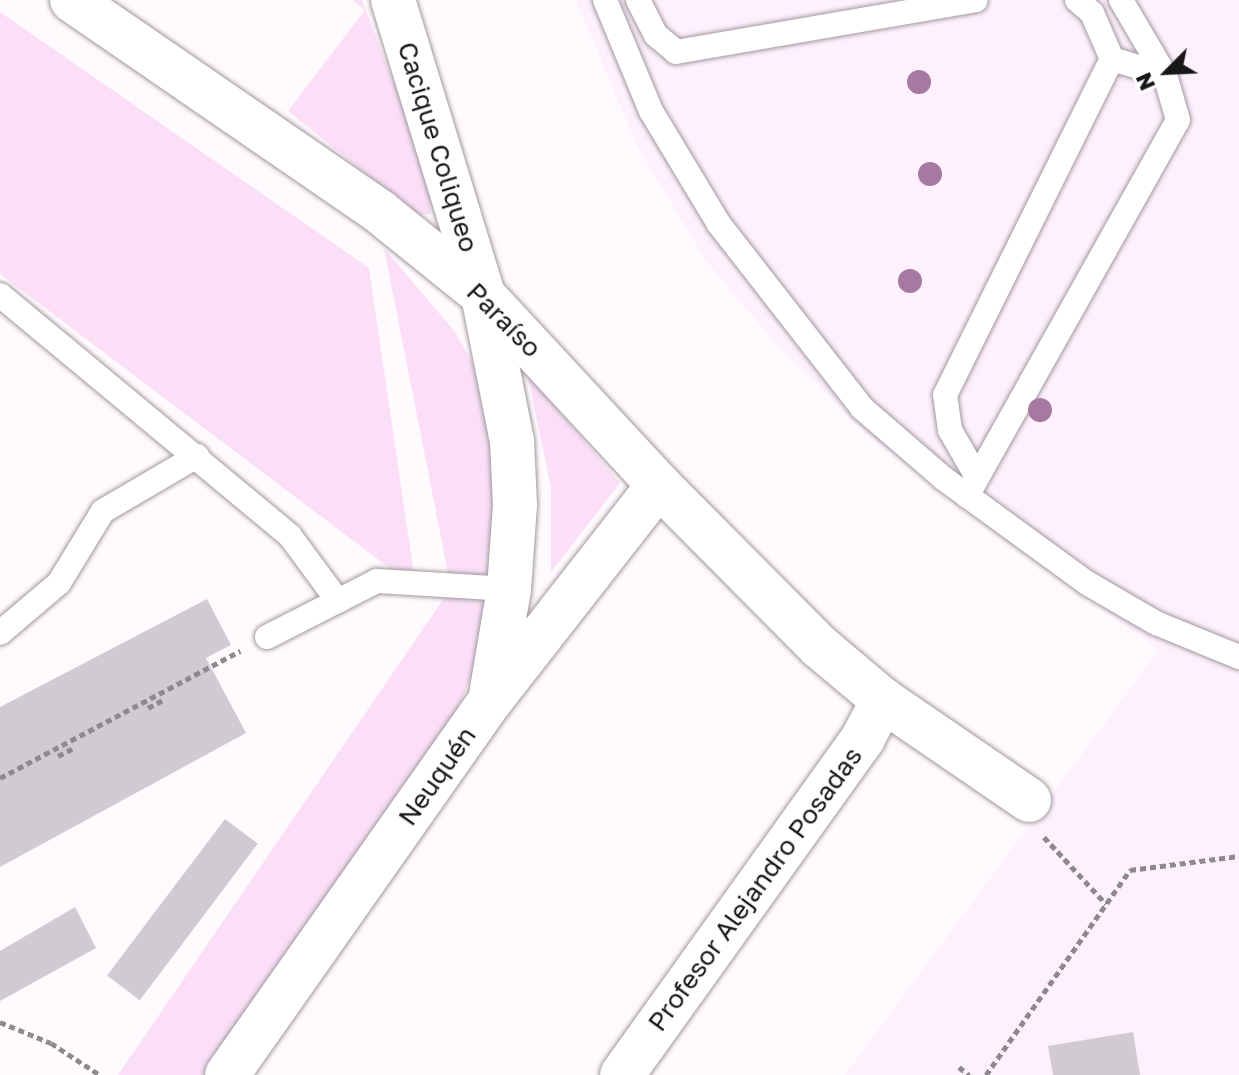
<!DOCTYPE html>
<html>
<head>
<meta charset="utf-8">
<style>
	body { margin:0 }
	#map { position:relative; width:1239px; height:1075px; overflow:hidden; background:#fffafe; font-family:"Golos Text",sans-serif }
	div>[style] { position:absolute }
	.built>* { inset:0; background:#fef0fc }
	.green>* { inset:0; background:#fadff6 }
	.building>* { inset:0; background:#d2cad1; transform-origin:0 0 }
	.path>* { height:5px; margin-top:-2.5px; transform-origin:0; background:repeating-linear-gradient(90deg,#8d8a8d 0 6px,transparent 0 10px) }
	.roads { filter:drop-shadow(0 0 2px #a0989e) drop-shadow(0 0 2px #a0989e) }
	.lane>* { height:24px; margin:-12px; padding:0 12px; transform-origin:12px; border-radius:12px; background:#fff }
	.street>* { height:44px; margin:-22px; padding:0 22px; transform-origin:22px; border-radius:22px; background:#fff }
	.trees>* { width:24px; height:24px; margin:-12px; border-radius:50%; background:#a679a3 }
	span { translate:-50% -50%; white-space:nowrap; text-align:center; line-height:1.15; -webkit-text-stroke:8px #fff; paint-order:stroke }
	.street-label { font-size:26px; color:#191719 }
	.north { position:absolute; left:1127px; top:32px; width:80px; height:80px; -webkit-text-stroke:6px #fff; paint-order:stroke; rotate:246deg; font-size:22px; font-weight:700; line-height:32px; text-align:center; color:#191719 }
	.north::after { content:''; display:block; margin:auto; width:28px; height:36px; background:#191719; clip-path:polygon(50% 0,100% 100%,50% 72%,0 100%) }
</style>
</head>
<body>
<div id="map">
	<div class="built">
		<i style="clip-path:polygon(576px 0,1239px 0,1239px 1075px,845px 1075px,1159px 650px,869px 436px,775px 342px,707px 262px,638px 148px)"></i>
	</div>
	<div class="green">
		<i style="clip-path:polygon(352px 0,362px 0,433px 187px,430px 214px,417px 215px,288px 111px,365px 10px)"></i>
		<i style="clip-path:polygon(0 12px,369px 268px,416px 588px,0 274px)"></i>
		<i style="clip-path:polygon(384px 248px,455px 332px,479px 374px,500px 477px,486px 639px,453px 721px,204px 1075px,118px 1075px,451px 588px)"></i>
		<i style="clip-path:polygon(527px 373px,620px 483px,551px 572px,551px 487px)"></i>
	</div>
	<div class="building">
		<i style="clip-path:polygon(207px 599px,231px 645px,206px 658px,246px 733px,0 867px,0 707px)"></i>
		<i style="left:225px;top:819px;width:41px;height:196px;rotate:37deg"></i>
		<i style="clip-path:polygon(75px 907px,96px 948px,0 1001px,0 951px)"></i>
		<i style="clip-path:polygon(1133px 1032px,1140px 1075px,1053px 1075px,1048px 1046px)"></i>
	</div>
	<div class="path">
		<i style="left:148px;top:708px;width:17px;rotate:-28deg"></i>
		<i style="left:58px;top:756px;width:16px;rotate:-27deg"></i>
		<i style="left:0;top:778px;width:272px;rotate:-27.9deg"></i>
		<i style="left:1044px;top:837px;width:91px;rotate:47.2deg"></i>
		<i style="left:0;top:1022px;width:55px;rotate:22.4deg"></i>
		<i style="left:51px;top:1043px;width:59px;rotate:33.1deg"></i>
		<i style="left:959px;top:1067px;width:13px;rotate:39deg"></i>
		<i style="left:986px;top:1075px;width:251px;rotate:-54.9deg"></i>
		<i style="left:1130px;top:870px;width:110px;rotate:-7.3deg"></i>
	</div>
	<div class="roads">
		<div class="lane">
			<i style="left:605px;top:0;width:120px;rotate:67.5deg"></i>
			<i style="left:651px;top:111px;width:132px;rotate:59deg"></i>
			<i style="left:719px;top:224px;width:233px;rotate:52.1deg"></i>
			<i style="left:862px;top:408px;width:107px;rotate:40.8deg"></i>
			<i style="left:943px;top:478px;width:178px;rotate:36.1deg"></i>
			<i style="left:1087px;top:583px;width:80px;rotate:30.1deg"></i>
			<i style="left:1156px;top:623px;width:90px;rotate:22.3deg"></i>
			<i style="left:638px;top:0;width:39px;rotate:63deg"></i>
			<i style="left:656px;top:35px;width:26px;rotate:40deg"></i>
			<i style="left:676px;top:52px;width:304px;rotate:-9.8deg"></i>
			<i style="left:1112px;top:59px;width:55px;rotate:16.8deg"></i>
			<i style="left:0;top:295px;width:377px;rotate:39.7deg"></i>
			<i style="left:290px;top:536px;width:81px;rotate:53.6deg"></i>
			<i style="left:977px;top:477px;width:54px;rotate:-119.9deg"></i>
			<i style="left:950px;top:430px;width:35px;rotate:-98deg"></i>
			<i style="left:945px;top:395px;width:375px;rotate:-63.6deg"></i>
			<i style="left:1112px;top:59px;width:50px;rotate:-113.5deg"></i>
			<i style="left:1092px;top:13px;width:20px;rotate:-139deg"></i>
			<i style="left:967px;top:496px;width:431px;rotate:-60.7deg"></i>
			<i style="left:1178px;top:120px;width:47px;rotate:-106.1deg"></i>
			<i style="left:1165px;top:75px;width:87px;rotate:-120.4deg"></i>
			<i style="left:0;top:633px;width:77px;rotate:-40.3deg"></i>
			<i style="left:59px;top:583px;width:84px;rotate:-58.6deg"></i>
			<i style="left:103px;top:511px;width:109px;rotate:-30.3deg"></i>
			<i style="left:267px;top:637px;width:123px;rotate:-27deg"></i>
			<i style="left:377px;top:581px;width:132px;rotate:3.5deg"></i>
		</div>
		<div class="street">
			<i style="left:72px;top:0;width:374px;rotate:34.5deg"></i>
			<i style="left:380px;top:212px;width:132px;rotate:38.9deg"></i>
			<i style="left:483px;top:295px;width:259px;rotate:47.2deg"></i>
			<i style="left:659px;top:485px;width:228px;rotate:45.2deg"></i>
			<i style="left:820px;top:647px;width:82px;rotate:40.1deg"></i>
			<i style="left:883px;top:700px;width:177px;rotate:34.4deg"></i>
			<i style="left:393px;top:0;width:308px;rotate:73deg"></i>
			<i style="left:483px;top:295px;width:149px;rotate:78.8deg"></i>
			<i style="left:512px;top:441px;width:64px;rotate:87.3deg"></i>
			<i style="left:515px;top:505px;width:84px;rotate:94.1deg"></i>
			<i style="left:509px;top:589px;width:108px;rotate:99.6deg"></i>
			<i style="left:227px;top:1075px;width:457px;rotate:-54.9deg"></i>
			<i style="left:490px;top:701px;width:274px;rotate:-52deg"></i>
			<i style="left:622px;top:1075px;width:414px;rotate:-54.4deg"></i>
			<i style="left:863px;top:738px;width:43px;rotate:-62.2deg"></i>
		</div>
	</div>
	<div class="trees">
		<i style="left:919px;top:82px"></i>
		<i style="left:930px;top:174px"></i>
		<i style="left:910px;top:281px"></i>
		<i style="left:1040px;top:410px"></i>
	</div>
	<div class="street-label">
		<span style="left:438px;top:147px;rotate:73deg">Cacique Coliqueo</span>
		<span style="left:504px;top:320px;rotate:45deg">Paraíso</span>
		<span style="left:437px;top:776px;rotate:-55deg">Neuquén</span>
		<span style="left:755px;top:889px;rotate:-54deg">Profesor Alejandro Posadas</span>
	</div>
	<div class="north">N</div>
</div>
</body>
</html>
